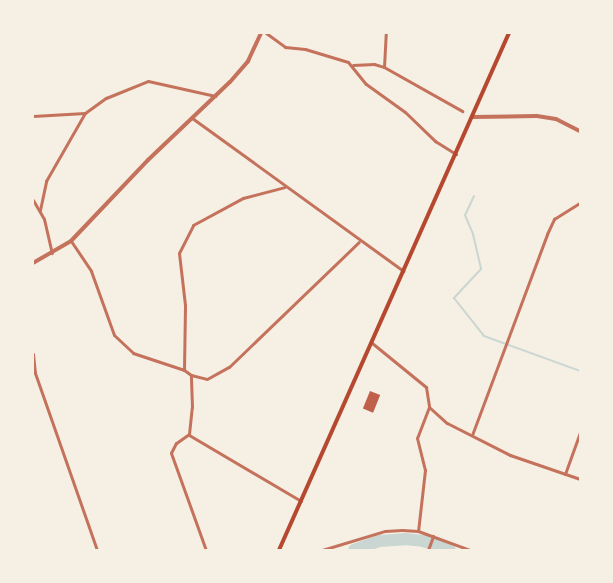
<!DOCTYPE html>
<html>
<head>
<meta charset="utf-8">
<style>
	body { margin:0 }
	#map { position:relative; width:613px; height:583px; overflow:hidden; background:#f6efe4; font-family:Overpass,sans-serif }
	div>[style] { position:absolute }
	.stream>* { height:2px; margin:-1px; padding:0 1px; transform-origin:1px; border-radius:1px; background:#c9d6d2 }
	.river>* { height:12px; margin:-6px; padding:0 6px; transform-origin:6px; border-radius:6px; background:#c9d6d2 }
	.building>* { inset:0; background:#bf614a; transform-origin:0 0 }
	.minor>* { height:3px; margin:-1.5px; padding:0 1.5px; transform-origin:1.5px; border-radius:1.5px; background:#c5725c }
	.tertiary>* { height:4px; margin:-2px; padding:0 2px; transform-origin:2px; border-radius:2px; background:#c5725c }
	.secondary>* { height:4px; margin:-2px; padding:0 2px; transform-origin:2px; border-radius:2px; background:#b5482f }
	span { translate:-50% -50%; white-space:nowrap; text-align:center; line-height:1.15; -webkit-text-stroke:4.5px #f6efe4; paint-order:stroke }
	.frame { position:absolute; inset:0; border:34px solid #f6efe4; pointer-events:none }
</style>
</head>
<body>
<div id="map">
	<div class="stream">
		<i style="left:474px;top:196px;width:21px;rotate:115deg"></i>
		<i style="left:465px;top:215px;width:21px;rotate:67deg"></i>
		<i style="left:473px;top:234px;width:36px;rotate:77deg"></i>
		<i style="left:481px;top:269px;width:40px;rotate:133deg"></i>
		<i style="left:454px;top:298px;width:48px;rotate:51.7deg"></i>
		<i style="left:484px;top:336px;width:102px;rotate:20deg"></i>
	</div>
	<div class="river">
		<i style="left:354px;top:550px;width:27px;rotate:-20deg"></i>
		<i style="left:379px;top:541px;width:26px;rotate:-4deg"></i>
		<i style="left:405px;top:539px;width:18px;rotate:6deg"></i>
		<i style="left:423px;top:541px;width:28px;rotate:18deg"></i>
	</div>
	<div class="building">
		<i style="left:370px;top:391px;width:11px;height:19px;rotate:22deg"></i>
	</div>
	<div class="minor">
		<i style="left:266px;top:33px;width:24px;rotate:36deg"></i>
		<i style="left:285px;top:47px;width:20px;rotate:6deg"></i>
		<i style="left:305px;top:49px;width:45px;rotate:16.8deg"></i>
		<i style="left:348px;top:62px;width:28px;rotate:51deg"></i>
		<i style="left:366px;top:84px;width:48px;rotate:35.7deg"></i>
		<i style="left:405px;top:112px;width:42px;rotate:44deg"></i>
		<i style="left:435px;top:141px;width:25px;rotate:32deg"></i>
		<i style="left:353px;top:65px;width:21px;rotate:-3deg"></i>
		<i style="left:374px;top:64px;width:10px;rotate:17deg"></i>
		<i style="left:384px;top:67px;width:90px;rotate:29.4deg"></i>
		<i style="left:384px;top:67px;width:34px;rotate:-87deg"></i>
		<i style="left:33px;top:116px;width:52px;rotate:-3.3deg"></i>
		<i style="left:192px;top:118px;width:261px;rotate:35.9deg"></i>
		<i style="left:33px;top:200px;width:22px;rotate:60deg"></i>
		<i style="left:44px;top:219px;width:35px;rotate:77deg"></i>
		<i style="left:40px;top:210px;width:30px;rotate:-78deg"></i>
		<i style="left:46px;top:181px;width:78px;rotate:-60.2deg"></i>
		<i style="left:85px;top:113px;width:26px;rotate:-36deg"></i>
		<i style="left:106px;top:98px;width:45px;rotate:-22deg"></i>
		<i style="left:148px;top:81px;width:69px;rotate:12.6deg"></i>
		<i style="left:71px;top:241px;width:36px;rotate:56deg"></i>
		<i style="left:91px;top:271px;width:68px;rotate:70.2deg"></i>
		<i style="left:114px;top:335px;width:26px;rotate:43deg"></i>
		<i style="left:133px;top:353px;width:54px;rotate:18.4deg"></i>
		<i style="left:372px;top:343px;width:70px;rotate:39.2deg"></i>
		<i style="left:426px;top:387px;width:20px;rotate:81deg"></i>
		<i style="left:429px;top:407px;width:33px;rotate:111deg"></i>
		<i style="left:417px;top:438px;width:33px;rotate:76deg"></i>
		<i style="left:425px;top:470px;width:61px;rotate:96.5deg"></i>
		<i style="left:33px;top:354px;width:19px;rotate:84deg"></i>
		<i style="left:35px;top:373px;width:188px;rotate:70.7deg"></i>
		<i style="left:191px;top:375px;width:16px;rotate:14deg"></i>
		<i style="left:207px;top:379px;width:25px;rotate:-29deg"></i>
		<i style="left:229px;top:367px;width:180px;rotate:-43.9deg"></i>
		<i style="left:429px;top:407px;width:24px;rotate:42deg"></i>
		<i style="left:447px;top:423px;width:71px;rotate:26.9deg"></i>
		<i style="left:510px;top:455px;width:74px;rotate:18.9deg"></i>
		<i style="left:189px;top:434px;width:27px;rotate:-84deg"></i>
		<i style="left:192px;top:407px;width:32px;rotate:-92deg"></i>
		<i style="left:191px;top:375px;width:9px;rotate:-144deg"></i>
		<i style="left:184px;top:370px;width:65px;rotate:-89.1deg"></i>
		<i style="left:185px;top:305px;width:52px;rotate:-96.6deg"></i>
		<i style="left:179px;top:253px;width:31px;rotate:-63deg"></i>
		<i style="left:193px;top:225px;width:57px;rotate:-28.4deg"></i>
		<i style="left:243px;top:198px;width:43px;rotate:-14.7deg"></i>
		<i style="left:189px;top:434px;width:16px;rotate:145deg"></i>
		<i style="left:176px;top:443px;width:11px;rotate:117deg"></i>
		<i style="left:171px;top:453px;width:103px;rotate:70.2deg"></i>
		<i style="left:189px;top:435px;width:130px;rotate:30.5deg"></i>
		<i style="left:472px;top:435px;width:215px;rotate:-69.5deg"></i>
		<i style="left:547px;top:234px;width:17px;rotate:-65deg"></i>
		<i style="left:554px;top:219px;width:31px;rotate:-32deg"></i>
		<i style="left:565px;top:474px;width:45px;rotate:-70.3deg"></i>
		<i style="left:322px;top:550px;width:66px;rotate:-16.8deg"></i>
		<i style="left:385px;top:531px;width:17px;rotate:-3deg"></i>
		<i style="left:402px;top:530px;width:16px;rotate:4deg"></i>
		<i style="left:418px;top:531px;width:55px;rotate:20.1deg"></i>
		<i style="left:428px;top:550px;width:15px;rotate:-70deg"></i>
	</div>
	<div class="tertiary">
		<i style="left:472px;top:117px;width:65px;rotate:-0.9deg"></i>
		<i style="left:537px;top:116px;width:19px;rotate:9deg"></i>
		<i style="left:556px;top:119px;width:27px;rotate:27deg"></i>
		<i style="left:33px;top:263px;width:44px;rotate:-30.1deg"></i>
		<i style="left:71px;top:241px;width:112px;rotate:-46.5deg"></i>
		<i style="left:148px;top:160px;width:113px;rotate:-43.6deg"></i>
		<i style="left:230px;top:82px;width:28px;rotate:-49deg"></i>
		<i style="left:248px;top:61px;width:31px;rotate:-65deg"></i>
	</div>
	<div class="secondary">
		<i style="left:279px;top:550px;width:566px;rotate:-66.02deg"></i>
	</div>
	<div class="frame"></div>
</div>
</body>
</html>
